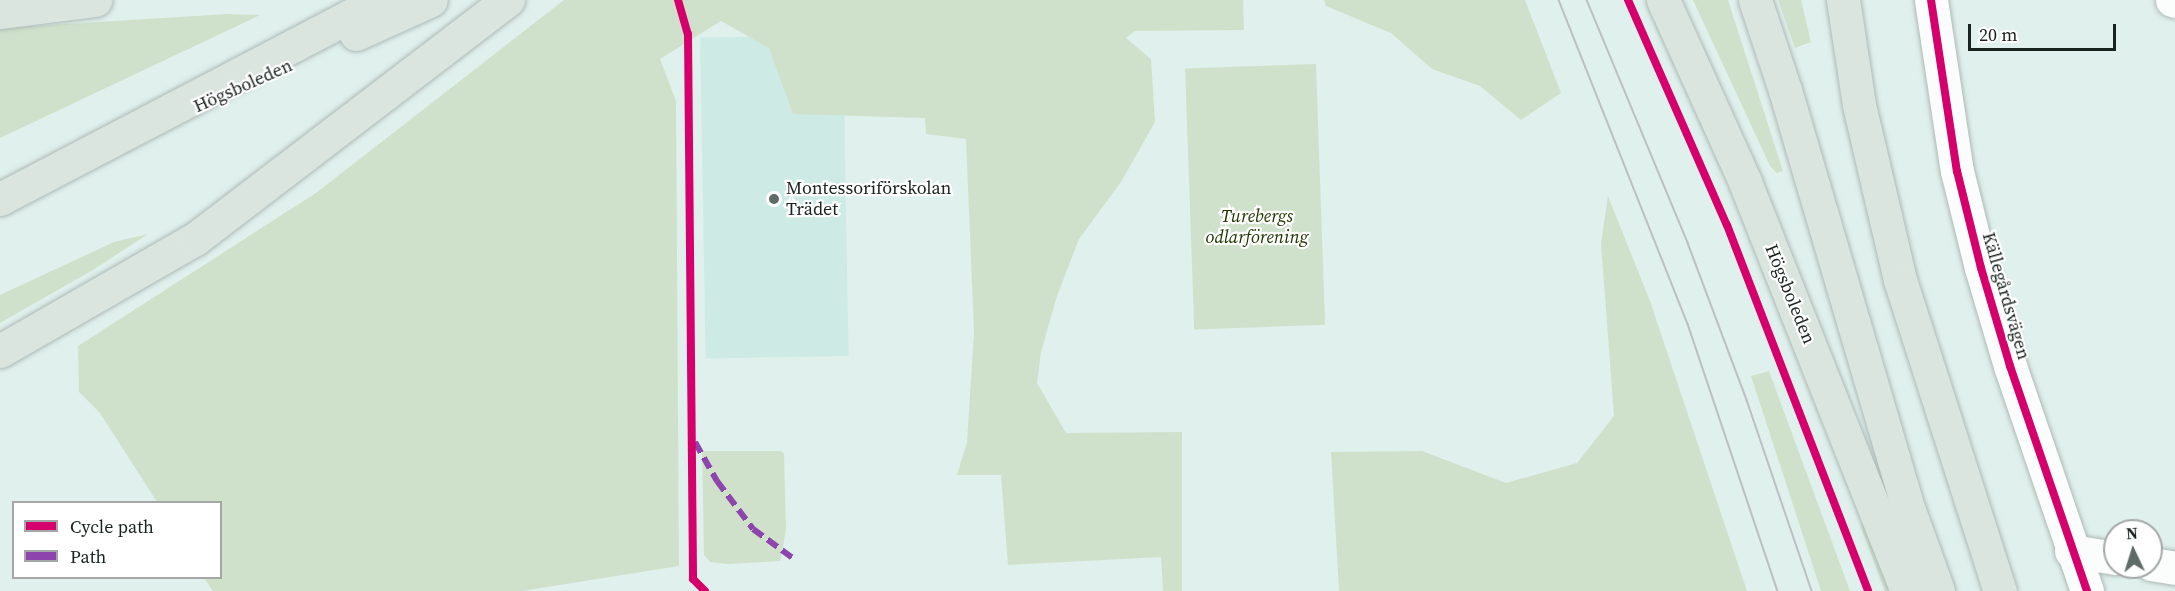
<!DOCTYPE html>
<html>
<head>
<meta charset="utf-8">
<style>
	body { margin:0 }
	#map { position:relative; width:2175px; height:591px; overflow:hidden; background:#e0f0ec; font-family:"Source Serif 4",serif }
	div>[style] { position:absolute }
	.built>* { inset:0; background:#ceeae4; transform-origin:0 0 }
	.green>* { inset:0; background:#d0e1cb; transform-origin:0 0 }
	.roads { filter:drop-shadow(0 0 2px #adbab7) drop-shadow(0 0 2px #adbab7) }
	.minor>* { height:33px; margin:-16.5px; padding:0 16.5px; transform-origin:16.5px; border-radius:16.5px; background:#fafdfc }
	.major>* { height:33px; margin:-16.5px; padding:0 16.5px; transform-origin:16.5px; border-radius:16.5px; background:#dbe5e0 }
	.tram>* { height:1.5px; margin:-0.75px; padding:0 0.75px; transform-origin:0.75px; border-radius:0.75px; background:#bcc0c0 }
	.quiet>* { height:6px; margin-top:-3px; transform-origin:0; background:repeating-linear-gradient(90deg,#8e44ad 0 12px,transparent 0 18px) }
	.cycleway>* { height:8px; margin:-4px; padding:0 4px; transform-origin:4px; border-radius:4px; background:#d6006c }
	.dots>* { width:16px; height:16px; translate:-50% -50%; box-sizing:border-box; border:3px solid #fff; border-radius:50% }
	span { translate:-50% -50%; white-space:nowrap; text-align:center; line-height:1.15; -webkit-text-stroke:4.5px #fff; paint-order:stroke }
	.street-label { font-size:18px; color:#182320 }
	.poi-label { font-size:18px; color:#182320 }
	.left { translate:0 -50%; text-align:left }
	.park-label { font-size:18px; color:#203600; font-style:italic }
	.legend { position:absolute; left:12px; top:501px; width:210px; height:78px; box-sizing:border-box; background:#fff; border:2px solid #a3a7a6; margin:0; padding:8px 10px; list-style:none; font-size:18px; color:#182320 }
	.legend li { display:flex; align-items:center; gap:12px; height:30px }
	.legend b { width:30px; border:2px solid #a3a7a6 }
	.north { position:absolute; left:2103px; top:519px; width:60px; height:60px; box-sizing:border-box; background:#fff; border:2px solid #a3a7a6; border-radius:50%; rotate:356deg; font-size:16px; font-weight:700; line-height:24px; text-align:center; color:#182320 }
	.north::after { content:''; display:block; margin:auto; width:21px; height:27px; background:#5e6b67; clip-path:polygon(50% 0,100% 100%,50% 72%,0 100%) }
	.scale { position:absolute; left:1968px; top:24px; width:148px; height:27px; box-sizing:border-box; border:3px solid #182320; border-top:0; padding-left:8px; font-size:18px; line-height:21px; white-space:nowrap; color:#182320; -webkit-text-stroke:4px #fff; paint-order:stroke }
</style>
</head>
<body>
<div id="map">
	<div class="built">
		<i style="left:843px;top:35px;width:321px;height:143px;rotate:89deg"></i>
	</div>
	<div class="green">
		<i style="clip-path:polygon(564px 0,1243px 0,1244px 30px,1135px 31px,1126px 38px,1151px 59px,1155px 122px,1121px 182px,1079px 239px,1057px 296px,1041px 352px,1037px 383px,1066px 433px,1182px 432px,1182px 591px,1163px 591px,1161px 557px,1008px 565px,1001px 475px,957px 475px,967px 442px,974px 332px,966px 139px,926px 134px,925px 118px,793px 114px,769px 48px,721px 21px,660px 59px,676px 101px,679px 566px,522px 591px,213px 591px,204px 578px,220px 578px,220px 502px,157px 502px,100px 413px,79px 392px,78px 346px,316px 193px)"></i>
		<i style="clip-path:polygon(1324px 0,1525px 0,1561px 93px,1521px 120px,1480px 86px,1432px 69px,1391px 33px,1326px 6px)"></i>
		<i style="clip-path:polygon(1693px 0,1728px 0,1783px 171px,1777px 173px,1770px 166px)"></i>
		<i style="clip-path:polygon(1778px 0,1801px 0,1811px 42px,1795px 48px)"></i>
		<i style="clip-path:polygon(228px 14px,260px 15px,0 138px,0 28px)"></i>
		<i style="left:1316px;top:64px;width:261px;height:131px;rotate:88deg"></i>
		<i style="clip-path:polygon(1608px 196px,1650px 301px,1747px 591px,1339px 591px,1331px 452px,1422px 451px,1506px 483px,1577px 463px,1614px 416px,1601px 244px)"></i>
		<i style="clip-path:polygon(148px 234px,93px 270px,0 323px,0 295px,114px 242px)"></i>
		<i style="clip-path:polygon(1769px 371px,1850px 591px,1821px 591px,1751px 376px)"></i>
		<i style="clip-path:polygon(702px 451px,781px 451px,784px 454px,786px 530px,780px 561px,727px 564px,710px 562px,704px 555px)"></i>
		<i style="clip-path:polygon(1863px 517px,1898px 591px,1885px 591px,1861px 527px)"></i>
	</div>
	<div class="roads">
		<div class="minor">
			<i style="left:1931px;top:0;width:173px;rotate:81.4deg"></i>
			<i style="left:1957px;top:171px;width:100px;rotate:76.1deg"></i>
			<i style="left:1981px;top:268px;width:102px;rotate:73.5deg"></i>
			<i style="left:2010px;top:366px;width:238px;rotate:71.1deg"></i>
			<i style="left:2172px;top:0;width:3px;rotate:18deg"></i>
			<i style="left:2071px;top:551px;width:45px;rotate:9deg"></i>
			<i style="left:2151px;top:564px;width:24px;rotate:9deg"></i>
		</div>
		<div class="major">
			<i style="left:1663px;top:0;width:200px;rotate:65.7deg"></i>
			<i style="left:1745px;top:182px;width:440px;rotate:68.4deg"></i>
			<i style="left:1755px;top:0;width:95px;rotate:71.6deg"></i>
			<i style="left:1785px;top:90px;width:429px;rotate:73.6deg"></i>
			<i style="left:1906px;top:502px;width:95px;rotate:70.2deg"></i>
			<i style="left:1843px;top:0;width:106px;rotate:81.3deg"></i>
			<i style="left:1859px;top:105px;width:180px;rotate:76.8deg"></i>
			<i style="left:1900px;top:280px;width:327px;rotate:72.2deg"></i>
			<i style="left:0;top:12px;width:96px;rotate:-7.2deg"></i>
			<i style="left:356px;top:34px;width:82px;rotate:-24.4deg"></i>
			<i style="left:0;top:199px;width:429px;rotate:-27.6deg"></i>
			<i style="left:0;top:351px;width:225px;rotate:-29.9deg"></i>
			<i style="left:195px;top:239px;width:394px;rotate:-37.4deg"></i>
		</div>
	</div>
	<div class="tram">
		<i style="left:1559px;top:0;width:349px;rotate:68.3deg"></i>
		<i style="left:1688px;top:324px;width:282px;rotate:71.4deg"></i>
		<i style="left:1587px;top:0;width:263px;rotate:67.4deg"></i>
		<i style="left:1688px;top:243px;width:168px;rotate:69.4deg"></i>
		<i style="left:1747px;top:400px;width:202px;rotate:71.2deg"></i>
	</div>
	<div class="quiet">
		<i style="left:695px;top:442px;width:45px;rotate:60.6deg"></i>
		<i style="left:717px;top:481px;width:60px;rotate:53.1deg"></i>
		<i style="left:753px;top:529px;width:51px;rotate:36.2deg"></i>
	</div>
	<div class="cycleway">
		<i style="left:678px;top:0;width:35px;rotate:74deg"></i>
		<i style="left:688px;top:34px;width:545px;rotate:89.47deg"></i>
		<i style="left:693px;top:579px;width:17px;rotate:45deg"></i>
		<i style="left:1628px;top:0;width:246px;rotate:66.3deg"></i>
		<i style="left:1727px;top:225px;width:392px;rotate:68.9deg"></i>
		<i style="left:1931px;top:0;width:173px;rotate:81.4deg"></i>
		<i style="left:1957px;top:171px;width:100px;rotate:76.1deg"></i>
		<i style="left:1981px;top:268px;width:102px;rotate:73.5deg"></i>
		<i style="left:2010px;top:366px;width:238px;rotate:71.1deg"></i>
	</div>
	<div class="dots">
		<i style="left:774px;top:199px;background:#5e6b67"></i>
	</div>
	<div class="street-label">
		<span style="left:243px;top:86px;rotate:-24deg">Högsboleden</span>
		<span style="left:1790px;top:294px;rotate:68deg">Högsboleden</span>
		<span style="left:2006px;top:296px;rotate:74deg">Källegårdsvägen</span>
	</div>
	<div class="poi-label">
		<span class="left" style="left:786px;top:199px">Montessoriförskolan<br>Trädet</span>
	</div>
	<div class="park-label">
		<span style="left:1257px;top:227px">Turebergs<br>odlarförening</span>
	</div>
	<ul class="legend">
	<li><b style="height:8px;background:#d6006c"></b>Cycle path</li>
	<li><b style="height:8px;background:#8e44ad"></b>Path</li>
	</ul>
	<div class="north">N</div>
	<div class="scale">20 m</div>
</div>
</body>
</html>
